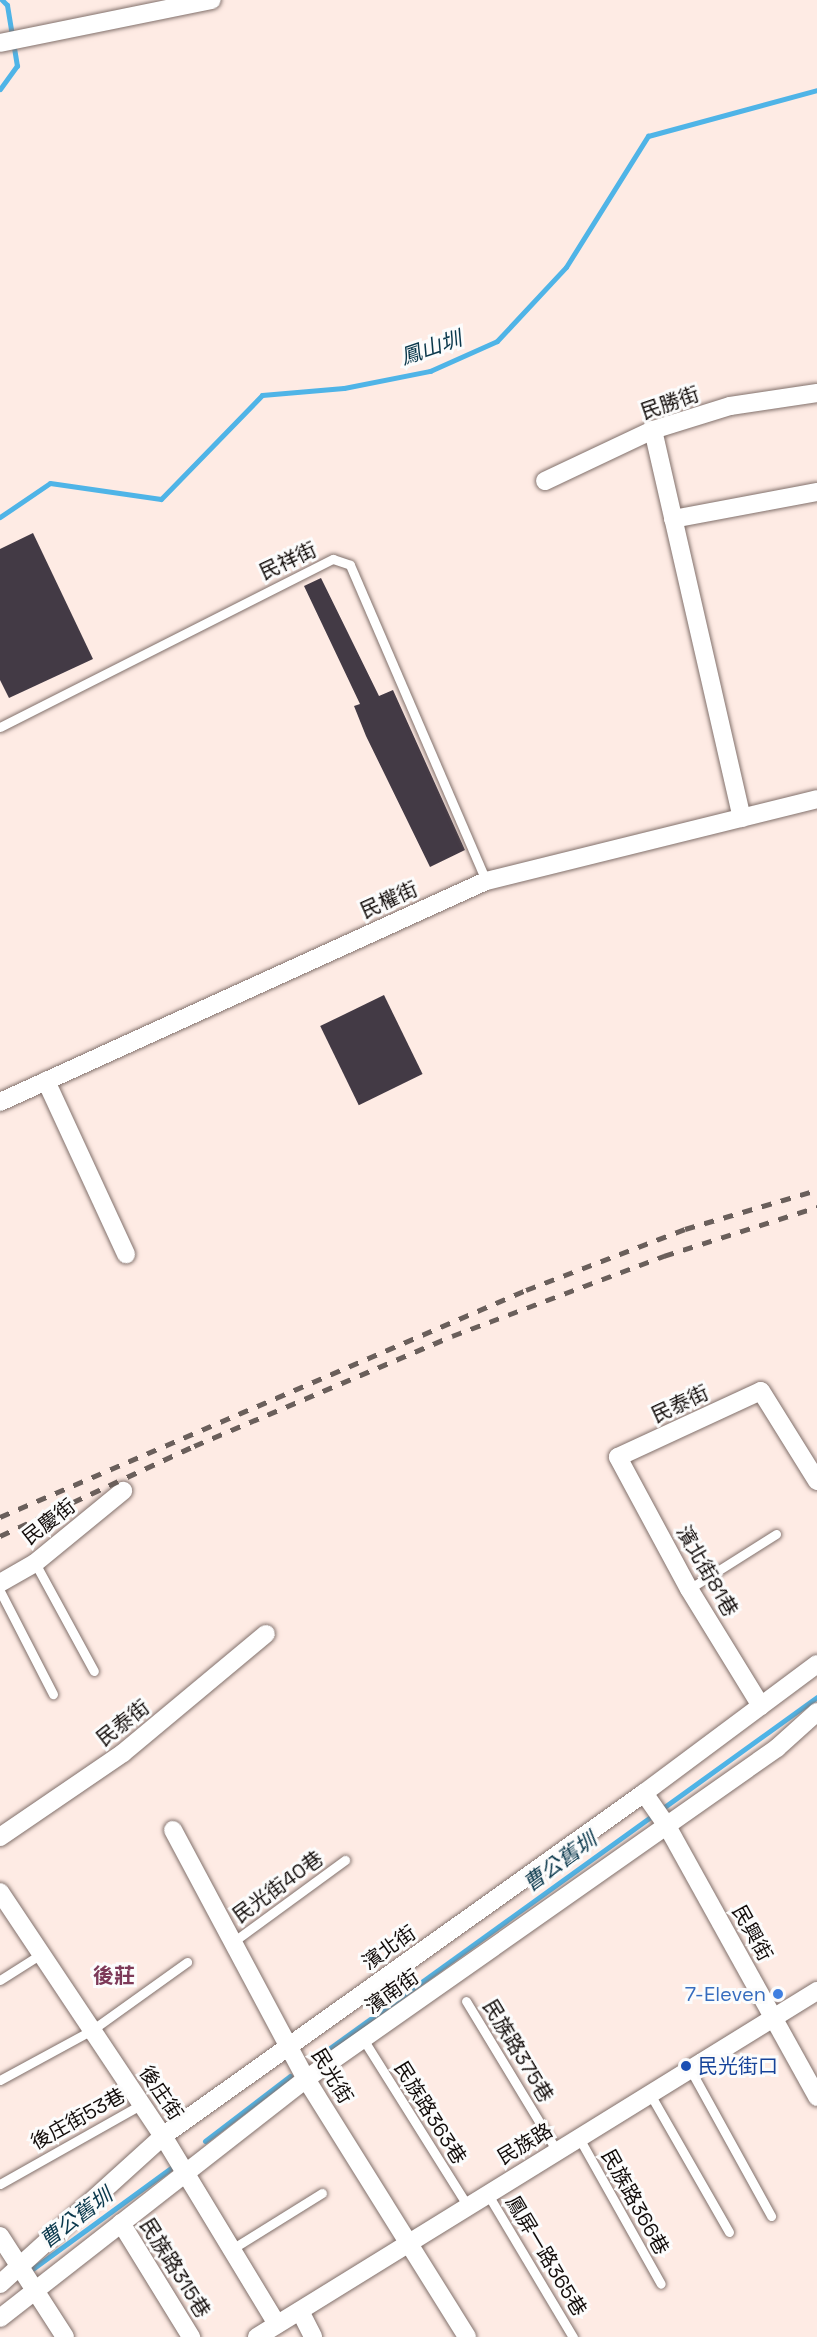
<!DOCTYPE html>
<html>
<head>
<meta charset="utf-8">
<style>
	body { margin:0 }
	#map { position:relative; width:817px; height:2337px; overflow:hidden; background:#feebe4; font-family:"Space Grotesk","Noto Sans TC",sans-serif }
	div>[style] { position:absolute }
	.stream>* { height:5px; margin:-2.5px; padding:0 2.5px; transform-origin:2.5px; border-radius:2.5px; background:#4fb4e7 }
	.building>* { inset:0; background:#433a45; transform-origin:0 0 }
	.roads { filter:drop-shadow(0 0 2px #81706b) drop-shadow(0 0 2px #81706b) }
	.lane>* { height:9px; margin:-4.5px; padding:0 4.5px; transform-origin:4.5px; border-radius:4.5px; background:#fff }
	.street>* { height:18px; margin:-9px; padding:0 9px; transform-origin:9px; border-radius:9px; background:#fff }
	.rail>* { height:4.5px; margin-top:-2.25px; transform-origin:0; background:repeating-linear-gradient(90deg,#6a5f5b 0 10px,transparent 0 20px) }
	.dots>* { width:16px; height:16px; translate:-50% -50%; box-sizing:border-box; border:3px solid #fcfcfc; border-radius:50% }
	span { translate:-50% -50%; white-space:nowrap; text-align:center; line-height:1.15; -webkit-text-stroke:6px #fcfcfc; paint-order:stroke }
	.street-label { font-size:20px; color:#120c0a }
	.shop-label { font-size:20px; color:#366cbe }
	.right { translate:-100% -50%; text-align:right }
	.transit-label { font-size:20px; color:#164399 }
	.left { translate:0 -50%; text-align:left }
	.water-label { font-size:21px; color:#0a384c; font-style:italic }
	.neighbourhood-label { font-size:21px; color:#7c3958; font-weight:700 }
</style>
</head>
<body>
<div id="map">
	<div class="stream">
		<i style="left:0;top:89px;width:29px;rotate:-54deg"></i>
		<i style="left:17px;top:66px;width:62px;rotate:-99.3deg"></i>
		<i style="left:7px;top:5px;width:7px;rotate:-135deg"></i>
		<i style="left:0;top:517px;width:60px;rotate:-34.2deg"></i>
		<i style="left:50px;top:483px;width:112px;rotate:8.2deg"></i>
		<i style="left:161px;top:499px;width:145px;rotate:-45.8deg"></i>
		<i style="left:262px;top:395px;width:82px;rotate:-4.9deg"></i>
		<i style="left:344px;top:388px;width:88px;rotate:-11.2deg"></i>
		<i style="left:430px;top:371px;width:73px;rotate:-24.1deg"></i>
		<i style="left:497px;top:341px;width:101px;rotate:-47deg"></i>
		<i style="left:566px;top:267px;width:155px;rotate:-58deg"></i>
		<i style="left:648px;top:136px;width:175px;rotate:-15.2deg"></i>
		<i style="left:323px;top:2053px;width:609px;rotate:-35.78deg"></i>
		<i style="left:205px;top:2141px;width:107px;rotate:-37.4deg"></i>
		<i style="left:27px;top:2273px;width:178px;rotate:-36.1deg"></i>
	</div>
	<div class="building">
		<i style="clip-path:polygon(33px 533px,93px 659px,9px 698px,0 680px,0 549px)"></i>
		<i style="clip-path:polygon(321px 578px,379px 696px,393px 690px,465px 850px,430px 867px,366px 736px,354px 706px,360px 704px,304px 586px)"></i>
		<i style="left:384px;top:995px;width:88px;height:71px;rotate:64deg"></i>
	</div>
	<div class="roads">
		<div class="lane">
			<i style="left:0;top:727px;width:373px;rotate:-26.8deg"></i>
			<i style="left:333px;top:559px;width:18px;rotate:19deg"></i>
			<i style="left:350px;top:565px;width:344px;rotate:66.7deg"></i>
			<i style="left:35px;top:1563px;width:123px;rotate:61.4deg"></i>
			<i style="left:689px;top:1589px;width:103px;rotate:-32.3deg"></i>
			<i style="left:0;top:1591px;width:116px;rotate:62.8deg"></i>
			<i style="left:233px;top:1942px;width:139px;rotate:-36.2deg"></i>
			<i style="left:0;top:1980px;width:49px;rotate:-32.4deg"></i>
			<i style="left:466px;top:2001px;width:175px;rotate:58.8deg"></i>
			<i style="left:363px;top:2039px;width:196px;rotate:57.9deg"></i>
			<i style="left:690px;top:2069px;width:168px;rotate:61.1deg"></i>
			<i style="left:0;top:2080px;width:105px;rotate:-28.5deg"></i>
			<i style="left:92px;top:2030px;width:117px;rotate:-35.6deg"></i>
			<i style="left:650px;top:2094px;width:159px;rotate:60.2deg"></i>
			<i style="left:579px;top:2138px;width:167px;rotate:60.7deg"></i>
			<i style="left:0;top:2184px;width:163px;rotate:-29.4deg"></i>
			<i style="left:487px;top:2193px;width:168px;rotate:59.2deg"></i>
			<i style="left:232px;top:2249px;width:106px;rotate:-31.9deg"></i>
		</div>
		<div class="street">
			<i style="left:0;top:43px;width:216px;rotate:-11.5deg"></i>
			<i style="left:653px;top:430px;width:398px;rotate:77.1deg"></i>
			<i style="left:545px;top:481px;width:119px;rotate:-25.3deg"></i>
			<i style="left:653px;top:430px;width:81px;rotate:-17.3deg"></i>
			<i style="left:730px;top:406px;width:88px;rotate:-8.5deg"></i>
			<i style="left:673px;top:519px;width:147px;rotate:-10.6deg"></i>
			<i style="left:46px;top:1081px;width:191px;rotate:65.2deg"></i>
			<i style="left:0;top:1102px;width:534px;rotate:-24.45deg"></i>
			<i style="left:486px;top:881px;width:341px;rotate:-13.9deg"></i>
			<i style="left:0;top:1583px;width:40px;rotate:-29.7deg"></i>
			<i style="left:35px;top:1563px;width:114px;rotate:-39.3deg"></i>
			<i style="left:761px;top:1706px;width:137px;rotate:-121.6deg"></i>
			<i style="left:689px;top:1589px;width:150px;rotate:-118.3deg"></i>
			<i style="left:618px;top:1457px;width:157px;rotate:-24.8deg"></i>
			<i style="left:761px;top:1391px;width:106px;rotate:58.1deg"></i>
			<i style="left:644px;top:1793px;width:40px;rotate:55.1deg"></i>
			<i style="left:667px;top:1826px;width:310px;rotate:61deg"></i>
			<i style="left:173px;top:1830px;width:282px;rotate:61.9deg"></i>
			<i style="left:306px;top:2079px;width:304px;rotate:58deg"></i>
			<i style="left:0;top:1837px;width:149px;rotate:-34.3deg"></i>
			<i style="left:123px;top:1753px;width:186px;rotate:-39.8deg"></i>
			<i style="left:0;top:1892px;width:293px;rotate:56.3deg"></i>
			<i style="left:163px;top:2136px;width:220px;rotate:58.8deg"></i>
			<i style="left:121px;top:2223px;width:134px;rotate:58.4deg"></i>
			<i style="left:0;top:2236px;width:120px;rotate:57.2deg"></i>
			<i style="left:0;top:2284px;width:220px;rotate:-42.2deg"></i>
			<i style="left:163px;top:2136px;width:591px;rotate:-35.49deg"></i>
			<i style="left:644px;top:1793px;width:216px;rotate:-36.7deg"></i>
			<i style="left:300px;top:2311px;width:29px;rotate:63deg"></i>
			<i style="left:0;top:2318px;width:388px;rotate:-38deg"></i>
			<i style="left:306px;top:2079px;width:576px;rotate:-35.1deg"></i>
			<i style="left:777px;top:1748px;width:54px;rotate:-42deg"></i>
			<i style="left:257px;top:2337px;width:658px;rotate:-31.71deg"></i>
		</div>
	</div>
	<div class="rail">
		<i style="left:0;top:1517px;width:573px;rotate:-23.34deg"></i>
		<i style="left:526px;top:1290px;width:170px;rotate:-21deg"></i>
		<i style="left:685px;top:1229px;width:138px;rotate:-16.5deg"></i>
		<i style="left:0;top:1536px;width:214px;rotate:-24.9deg"></i>
		<i style="left:194px;top:1446px;width:280px;rotate:-23.1deg"></i>
		<i style="left:452px;top:1336px;width:227px;rotate:-20.7deg"></i>
		<i style="left:664px;top:1256px;width:161px;rotate:-17.8deg"></i>
	</div>
	<div class="dots">
		<i style="left:778px;top:1994px;background:#3f7fe0"></i>
		<i style="left:686px;top:2066px;background:#1a4fb4"></i>
	</div>
	<div class="street-label">
		<span style="left:670px;top:403px;rotate:-19deg">民勝街</span>
		<span style="left:288px;top:561px;rotate:-25deg">民祥街</span>
		<span style="left:389px;top:900px;rotate:-24deg">民權街</span>
		<span style="left:680px;top:1404px;rotate:-25deg">民泰街</span>
		<span style="left:49px;top:1522px;rotate:-38deg">民慶街</span>
		<span style="left:707px;top:1571px;rotate:60deg">濱北街81巷</span>
		<span style="left:123px;top:1723px;rotate:-38deg">民泰街</span>
		<span style="left:278px;top:1887px;rotate:-36deg">民光街40巷</span>
		<span style="left:752px;top:1933px;rotate:61deg">民興街</span>
		<span style="left:389px;top:1948px;rotate:-35deg">濱北街</span>
		<span style="left:392px;top:1992px;rotate:-35deg">濱南街</span>
		<span style="left:518px;top:2051px;rotate:59deg">民族路375巷</span>
		<span style="left:332px;top:2076px;rotate:59deg">民光街</span>
		<span style="left:161px;top:2093px;rotate:56deg">後庄街</span>
		<span style="left:430px;top:2113px;rotate:58deg">民族路363巷</span>
		<span style="left:78px;top:2119px;rotate:-29deg">後庄街53巷</span>
		<span style="left:525px;top:2144px;rotate:-31deg">民族路</span>
		<span style="left:635px;top:2202px;rotate:61deg">民族路366巷</span>
		<span style="left:546px;top:2256px;rotate:59deg">鳳屏一路365巷</span>
		<span style="left:175px;top:2268px;rotate:58deg">民族路315巷</span>
	</div>
	<div class="shop-label">
		<span class="right" style="left:766px;top:1994px">7-Eleven</span>
	</div>
	<div class="transit-label">
		<span class="left" style="left:698px;top:2066px">民光街口</span>
	</div>
	<div class="water-label">
		<span style="left:431px;top:348px;rotate:-19deg">鳳山圳</span>
		<span style="left:560px;top:1862px;rotate:-36deg">曹公舊圳</span>
		<span style="left:76px;top:2218px;rotate:-37deg">曹公舊圳</span>
	</div>
	<div class="neighbourhood-label">
		<span style="left:114px;top:1976px">後莊</span>
	</div>
</div>
</body>
</html>
